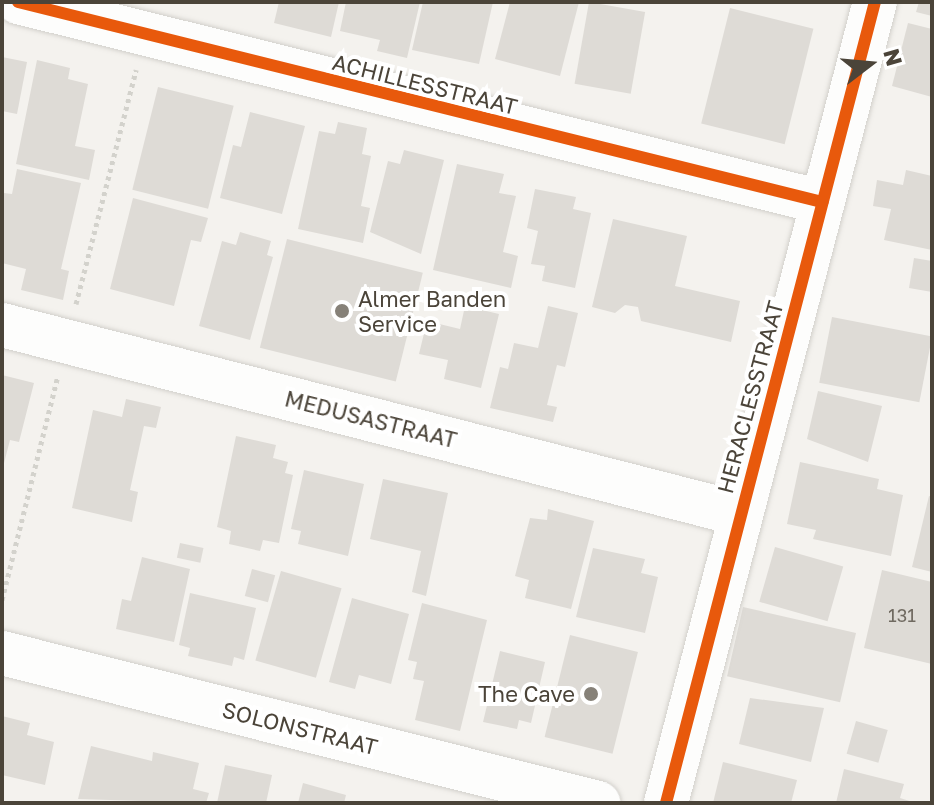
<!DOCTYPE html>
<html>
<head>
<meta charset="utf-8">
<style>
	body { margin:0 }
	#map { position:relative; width:934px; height:805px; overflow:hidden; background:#f4f2ee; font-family:"Golos Text",sans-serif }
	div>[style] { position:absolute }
	.building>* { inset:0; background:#dedbd6; transform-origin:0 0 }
	.path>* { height:5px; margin-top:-2.5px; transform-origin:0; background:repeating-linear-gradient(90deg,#d3d2cc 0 4px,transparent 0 8px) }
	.roads { filter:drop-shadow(0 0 2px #d2d0cb) drop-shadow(0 0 2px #d2d0cb) }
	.minor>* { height:44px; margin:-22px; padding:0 22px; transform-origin:22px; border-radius:22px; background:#fdfdfc }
	.cycleway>* { height:12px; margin:-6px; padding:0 6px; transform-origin:6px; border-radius:6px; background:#e8590c }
	.dots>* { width:22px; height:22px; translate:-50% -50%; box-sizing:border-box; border:4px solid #fff; border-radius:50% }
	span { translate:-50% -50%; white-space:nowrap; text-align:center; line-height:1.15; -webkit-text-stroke:8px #fff; paint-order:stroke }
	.number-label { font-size:18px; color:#706a61 }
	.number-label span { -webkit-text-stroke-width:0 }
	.street-label { font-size:22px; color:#4b4439 }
	.poi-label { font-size:22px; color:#4b4439 }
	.left { translate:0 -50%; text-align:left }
	.right { translate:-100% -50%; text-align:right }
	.frame { position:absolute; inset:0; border:4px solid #4b4439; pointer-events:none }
	.north { position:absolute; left:830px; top:24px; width:80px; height:80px; -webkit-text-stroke:6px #fff; paint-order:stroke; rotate:74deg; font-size:22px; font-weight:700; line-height:32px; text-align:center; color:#4b4439 }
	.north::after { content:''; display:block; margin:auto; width:28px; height:36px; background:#4b4439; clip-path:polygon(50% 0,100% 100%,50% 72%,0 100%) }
</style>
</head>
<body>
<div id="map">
	<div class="building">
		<i style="clip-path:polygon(279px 2px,339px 2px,331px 37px,274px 23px)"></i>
		<i style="clip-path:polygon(346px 2px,420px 2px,407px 58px,377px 51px,380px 40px,340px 31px)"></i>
		<i style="clip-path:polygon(423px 2px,493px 2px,479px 64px,412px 50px)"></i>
		<i style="clip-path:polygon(510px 2px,579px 2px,560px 76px,495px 59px)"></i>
		<i style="left:589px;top:2px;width:57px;height:83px;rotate:10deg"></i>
		<i style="clip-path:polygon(919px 2px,932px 2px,932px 16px,916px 12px)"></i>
		<i style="left:730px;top:8px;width:86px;height:119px;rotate:14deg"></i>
		<i style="clip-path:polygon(908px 23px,932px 29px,932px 97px,892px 86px)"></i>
		<i style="clip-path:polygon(2px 57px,27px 62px,17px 114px,2px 111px)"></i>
		<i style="clip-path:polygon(37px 60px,70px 68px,68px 79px,88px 84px,75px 146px,95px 150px,89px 180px,16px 164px)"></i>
		<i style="left:158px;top:87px;width:78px;height:106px;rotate:14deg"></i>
		<i style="clip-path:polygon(250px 112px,305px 126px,282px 214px,220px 198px,233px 145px,241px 147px)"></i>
		<i style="clip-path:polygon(338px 122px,367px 128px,362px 154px,371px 156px,361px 206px,370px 208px,363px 243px,298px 229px,319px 131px,335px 134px)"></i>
		<i style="clip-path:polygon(404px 150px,444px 160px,421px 254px,370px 232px,388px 161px,400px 164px)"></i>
		<i style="clip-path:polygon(457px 164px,504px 174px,499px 193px,516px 196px,503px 252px,518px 256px,511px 288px,433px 270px)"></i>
		<i style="clip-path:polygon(17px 169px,81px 183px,61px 269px,69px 271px,63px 300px,21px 290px,26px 269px,2px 263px,2px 201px,4px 193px,12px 194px)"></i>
		<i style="clip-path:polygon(906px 170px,932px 176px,932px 250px,884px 240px,891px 209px,873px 206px,877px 180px,903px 185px)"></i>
		<i style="clip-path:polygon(535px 189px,576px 197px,573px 209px,591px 213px,575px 288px,542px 281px,545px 266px,531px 264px,538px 231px,527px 228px)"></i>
		<i style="clip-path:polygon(133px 198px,208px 218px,201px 242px,191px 240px,174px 306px,110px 289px)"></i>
		<i style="clip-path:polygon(613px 219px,687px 236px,675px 286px,740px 301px,731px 342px,641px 321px,638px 307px,625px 305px,615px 313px,592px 307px)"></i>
		<i style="clip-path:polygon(240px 232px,271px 241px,267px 255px,273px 257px,250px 340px,199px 326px,222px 241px,236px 245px)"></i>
		<i style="left:287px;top:239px;width:140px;height:112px;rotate:14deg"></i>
		<i style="clip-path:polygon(914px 258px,932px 261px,932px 292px,909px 288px)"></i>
		<i style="clip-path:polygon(465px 306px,499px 314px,481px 388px,444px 379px,448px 360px,419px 354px,427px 321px,460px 329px)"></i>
		<i style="clip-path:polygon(548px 306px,578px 313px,565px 367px,557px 365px,547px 405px,557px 407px,553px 422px,490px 408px,500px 367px,508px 369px,514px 343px,538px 348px)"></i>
		<i style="left:832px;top:317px;width:102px;height:67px;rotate:11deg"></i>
		<i style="clip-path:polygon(2px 375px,34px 383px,19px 442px,10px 440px,3px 467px)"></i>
		<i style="clip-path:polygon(818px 391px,882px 406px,868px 462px,807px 439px)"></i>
		<i style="clip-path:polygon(126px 399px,161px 407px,156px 428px,144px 426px,130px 490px,138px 492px,132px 522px,72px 508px,93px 410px,122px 417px)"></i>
		<i style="clip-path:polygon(236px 436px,276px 445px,273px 458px,288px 462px,285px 473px,293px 475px,279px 543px,263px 540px,260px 551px,229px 544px,231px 531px,217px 527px)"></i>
		<i style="clip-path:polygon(800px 462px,879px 479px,877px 489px,903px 495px,891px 556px,813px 539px,816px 530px,787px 524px)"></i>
		<i style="clip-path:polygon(304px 470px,364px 484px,348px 556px,298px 544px,301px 531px,291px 529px)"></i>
		<i style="clip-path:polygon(383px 479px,448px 493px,426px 596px,412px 592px,421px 551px,370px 539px)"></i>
		<i style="clip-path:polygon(929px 496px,932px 497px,932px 572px,912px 567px)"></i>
		<i style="clip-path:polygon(548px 509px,594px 521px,571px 609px,525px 598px,529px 580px,515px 576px,530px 518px,547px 520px)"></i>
		<i style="left:180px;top:543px;width:24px;height:15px;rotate:12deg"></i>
		<i style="left:775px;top:547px;width:71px;height:57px;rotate:16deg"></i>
		<i style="clip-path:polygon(593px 548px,645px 559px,641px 573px,658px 577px,645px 633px,576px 617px)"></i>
		<i style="clip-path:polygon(142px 557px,190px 569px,174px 642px,116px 629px,122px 599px,131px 601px)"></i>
		<i style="left:252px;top:569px;width:24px;height:28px;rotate:15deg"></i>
		<i style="clip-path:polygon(882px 570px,932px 582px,932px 664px,864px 648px)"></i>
		<i style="left:281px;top:571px;width:63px;height:93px;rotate:16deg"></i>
		<i style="clip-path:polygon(190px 593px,256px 608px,244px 660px,234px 657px,232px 666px,188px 656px,190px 648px,179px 645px)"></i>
		<i style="clip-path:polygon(352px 598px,409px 614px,391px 684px,359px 675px,355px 689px,329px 682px)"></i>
		<i style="clip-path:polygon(422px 603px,487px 620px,460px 731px,415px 720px,424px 681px,413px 679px,417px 662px,408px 660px)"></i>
		<i style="left:743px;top:607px;width:116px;height:71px;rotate:13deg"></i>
		<i style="left:570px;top:635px;width:70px;height:105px;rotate:14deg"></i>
		<i style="clip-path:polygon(500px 651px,545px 662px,531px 723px,519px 720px,517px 729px,483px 722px)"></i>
		<i style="clip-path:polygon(750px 698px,824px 708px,811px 762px,739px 744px)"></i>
		<i style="clip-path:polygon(2px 716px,30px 723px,27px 735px,54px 742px,45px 785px,2px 775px)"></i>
		<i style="left:856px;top:721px;width:33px;height:34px;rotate:16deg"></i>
		<i style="clip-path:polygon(91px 746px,152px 761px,153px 752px,199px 763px,193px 789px,209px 793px,206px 803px,78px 799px)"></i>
		<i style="clip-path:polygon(723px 762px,797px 780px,791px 803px,713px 803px)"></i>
		<i style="clip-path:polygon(225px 765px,272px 775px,266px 803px,217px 803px)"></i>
		<i style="clip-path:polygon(844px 769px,904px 784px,900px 798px,916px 803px,836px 803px)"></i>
		<i style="clip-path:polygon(303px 783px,346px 795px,344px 803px,298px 803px)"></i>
	</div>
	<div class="path">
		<i style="left:76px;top:304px;width:242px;rotate:-75.6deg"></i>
		<i style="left:2px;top:600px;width:231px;rotate:-76deg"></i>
	</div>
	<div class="roads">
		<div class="minor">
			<i style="left:18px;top:2px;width:829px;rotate:13.97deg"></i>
			<i style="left:2px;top:325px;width:762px;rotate:14.36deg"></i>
			<i style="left:2px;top:653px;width:615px;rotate:14.13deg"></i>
			<i style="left:666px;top:803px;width:828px;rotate:-75.38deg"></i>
		</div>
	</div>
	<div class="cycleway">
		<i style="left:18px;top:2px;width:829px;rotate:13.97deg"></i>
		<i style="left:666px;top:803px;width:828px;rotate:-75.38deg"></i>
	</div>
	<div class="dots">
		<i style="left:342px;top:311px;background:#868178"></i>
		<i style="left:591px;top:694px;background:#868178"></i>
	</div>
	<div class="number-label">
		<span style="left:902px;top:615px">131</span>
	</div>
	<div class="street-label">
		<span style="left:425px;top:84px;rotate:14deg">ACHILLESSTRAAT</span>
		<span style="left:750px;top:397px;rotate:-75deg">HERACLESSTRAAT</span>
		<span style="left:371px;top:419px;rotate:14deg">MEDUSASTRAAT</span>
		<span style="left:300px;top:728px;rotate:14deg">SOLONSTRAAT</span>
	</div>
	<div class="poi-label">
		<span class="left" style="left:358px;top:311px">Almer Banden<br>Service</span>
		<span class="right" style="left:575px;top:694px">The Cave</span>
	</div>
	<div class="frame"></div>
	<div class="north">N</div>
</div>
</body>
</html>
